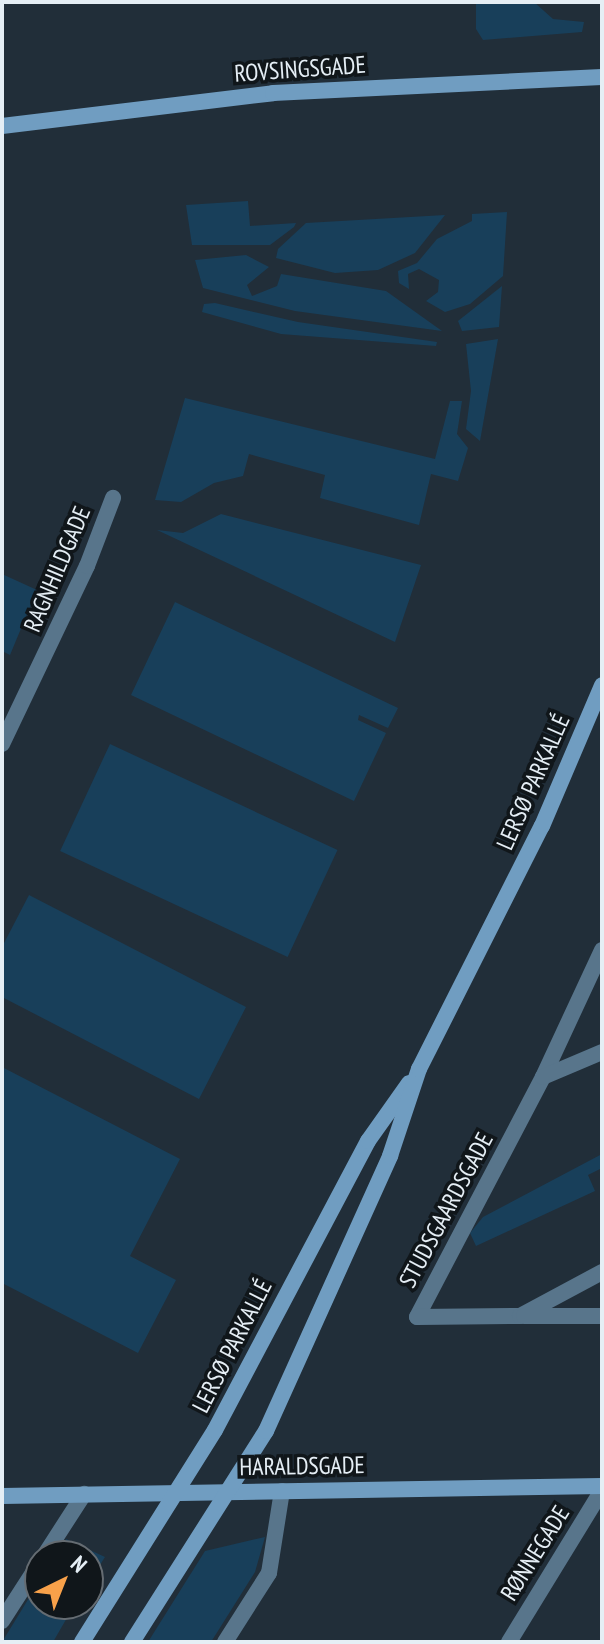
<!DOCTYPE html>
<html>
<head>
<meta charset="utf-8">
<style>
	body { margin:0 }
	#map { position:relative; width:604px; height:1644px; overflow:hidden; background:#212e39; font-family:"PT Sans Narrow",sans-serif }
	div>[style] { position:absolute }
	.green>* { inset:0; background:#183f5a; transform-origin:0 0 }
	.street>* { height:16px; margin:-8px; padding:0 8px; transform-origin:8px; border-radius:8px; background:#58758b }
	.secondary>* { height:16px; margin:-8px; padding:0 8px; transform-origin:8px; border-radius:8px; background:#709dc1 }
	span { translate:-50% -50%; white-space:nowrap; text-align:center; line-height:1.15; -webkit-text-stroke:7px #10161a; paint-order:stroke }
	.street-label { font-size:24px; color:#e5eef5 }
	.frame { position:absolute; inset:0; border:4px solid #e5eef5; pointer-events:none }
	.north { position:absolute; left:24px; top:1540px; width:80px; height:80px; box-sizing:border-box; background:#10161a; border:2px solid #656c72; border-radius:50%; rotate:43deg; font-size:22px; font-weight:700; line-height:32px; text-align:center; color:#e5eef5 }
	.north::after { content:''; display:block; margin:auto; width:28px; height:36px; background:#f8a14a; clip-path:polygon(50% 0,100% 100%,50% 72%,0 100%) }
</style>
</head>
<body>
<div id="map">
	<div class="green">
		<i style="clip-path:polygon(476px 2px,534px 2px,553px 19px,584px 22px,582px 32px,483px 40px,476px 29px)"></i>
		<i style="clip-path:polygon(248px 201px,250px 226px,296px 223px,294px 227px,270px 245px,192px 245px,186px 205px)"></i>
		<i style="clip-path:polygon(507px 212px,503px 276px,470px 304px,445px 312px,426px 301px,438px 292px,439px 280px,419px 269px,408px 274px,409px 289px,399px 283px,398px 271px,417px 263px,437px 239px,472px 221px,472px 214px)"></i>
		<i style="clip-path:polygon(445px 215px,415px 253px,378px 270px,335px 273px,276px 258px,278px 249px,306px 223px)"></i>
		<i style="clip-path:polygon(246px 255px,269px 267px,247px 285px,252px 296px,277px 286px,281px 274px,386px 291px,442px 331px,295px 311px,203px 288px,195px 260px)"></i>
		<i style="clip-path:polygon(502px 286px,499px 327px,462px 331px,458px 321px)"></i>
		<i style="clip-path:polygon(215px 303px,298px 322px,437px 342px,436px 346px,281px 334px,202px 312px,204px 304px)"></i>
		<i style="clip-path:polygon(498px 339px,480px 441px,466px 429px,471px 391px,466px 344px)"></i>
		<i style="clip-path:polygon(185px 398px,435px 459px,450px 401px,462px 401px,457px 434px,468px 448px,458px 481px,431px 474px,419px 525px,320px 498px,325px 475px,249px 454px,243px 476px,214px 483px,181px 502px,155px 500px)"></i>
		<i style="clip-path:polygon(221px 514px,421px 565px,395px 642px,157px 530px,183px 533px)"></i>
		<i style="clip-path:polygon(2px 574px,37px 590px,10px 655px,2px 651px)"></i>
		<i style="clip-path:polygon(175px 602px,398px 708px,388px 728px,359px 715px,358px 720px,386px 733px,354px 801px,131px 695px)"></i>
		<i style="left:110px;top:744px;width:251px;height:118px;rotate:25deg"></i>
		<i style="clip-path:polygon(29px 895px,246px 1007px,199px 1099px,2px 997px,2px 947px)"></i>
		<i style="clip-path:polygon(2px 1067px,180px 1159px,130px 1256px,176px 1280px,138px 1353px,2px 1283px)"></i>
		<i style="clip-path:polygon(602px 1154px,602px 1168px,588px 1175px,595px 1191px,476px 1246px,470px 1233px,483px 1217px)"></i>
		<i style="clip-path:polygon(265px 1537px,255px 1572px,211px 1642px,148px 1642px,205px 1551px)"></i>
		<i style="clip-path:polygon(66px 1539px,105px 1557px,88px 1584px,88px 1556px,55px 1556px)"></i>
		<i style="clip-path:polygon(40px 1580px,40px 1604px,75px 1604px,53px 1642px,2px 1642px)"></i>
	</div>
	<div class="street">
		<i style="left:2px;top:744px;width:197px;rotate:-64.5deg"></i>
		<i style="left:87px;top:566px;width:73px;rotate:-69.1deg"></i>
		<i style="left:602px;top:950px;width:140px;rotate:114.9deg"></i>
		<i style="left:543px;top:1077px;width:271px;rotate:117.7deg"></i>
		<i style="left:417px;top:1317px;width:103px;rotate:-0.6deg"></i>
		<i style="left:520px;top:1316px;width:93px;rotate:-28.2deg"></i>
		<i style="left:543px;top:1077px;width:64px;rotate:-23deg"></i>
		<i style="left:524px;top:1316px;width:78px"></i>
		<i style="left:44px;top:1556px;width:74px;rotate:-57.2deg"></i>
		<i style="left:2px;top:1621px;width:70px;rotate:-57.2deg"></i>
		<i style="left:225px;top:1642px;width:82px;rotate:-57.5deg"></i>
		<i style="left:269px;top:1573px;width:83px;rotate:-81deg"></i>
		<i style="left:509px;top:1642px;width:178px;rotate:-58.5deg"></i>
	</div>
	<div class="secondary">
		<i style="left:2px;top:126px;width:273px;rotate:-6.9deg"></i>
		<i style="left:273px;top:93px;width:329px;rotate:-2.8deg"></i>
		<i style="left:2px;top:1496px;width:600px;rotate:-0.95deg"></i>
		<i style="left:82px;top:1642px;width:250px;rotate:-57.9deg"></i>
		<i style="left:215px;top:1430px;width:327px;rotate:-62.1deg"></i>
		<i style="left:368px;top:1141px;width:71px;rotate:-54.7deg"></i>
		<i style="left:132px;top:1642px;width:250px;rotate:-57.6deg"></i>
		<i style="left:266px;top:1431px;width:302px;rotate:-65.7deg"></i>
		<i style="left:390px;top:1156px;width:92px;rotate:-71.6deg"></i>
		<i style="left:419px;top:1069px;width:272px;rotate:-63.2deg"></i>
		<i style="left:542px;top:826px;width:153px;rotate:-66.9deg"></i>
	</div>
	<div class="street-label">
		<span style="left:300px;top:69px;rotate:-4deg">ROVSINGSGADE</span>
		<span style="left:57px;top:569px;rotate:-67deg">RAGNHILDGADE</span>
		<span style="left:533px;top:782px;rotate:-66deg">LERSØ PARKALLÉ</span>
		<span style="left:446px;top:1210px;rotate:-62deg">STUDSGAARDSGADE</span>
		<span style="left:232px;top:1346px;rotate:-63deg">LERSØ PARKALLÉ</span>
		<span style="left:302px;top:1466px;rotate:-1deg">HARALDSGADE</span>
		<span style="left:535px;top:1553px;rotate:-58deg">RØNNEGADE</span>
	</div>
	<div class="frame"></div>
	<div class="north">N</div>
</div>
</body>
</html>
